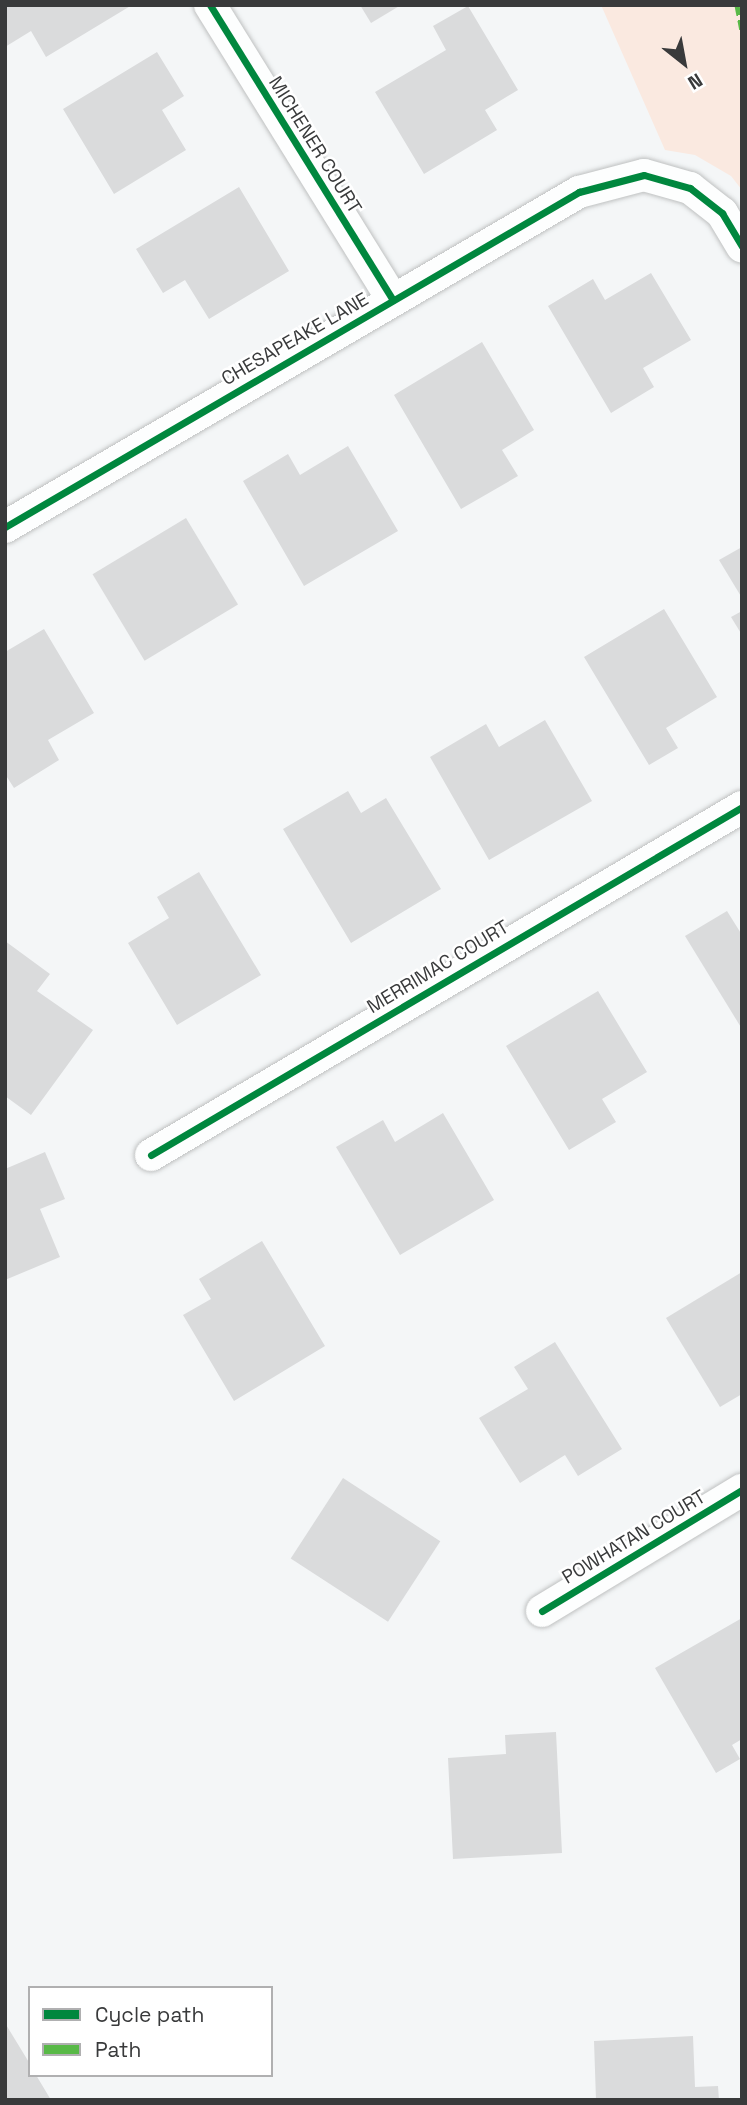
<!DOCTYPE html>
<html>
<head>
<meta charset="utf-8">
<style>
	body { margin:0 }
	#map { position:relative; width:747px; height:2105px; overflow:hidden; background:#f4f6f7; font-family:"Space Grotesk",sans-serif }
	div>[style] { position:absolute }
	.green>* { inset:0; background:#fae9e0 }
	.building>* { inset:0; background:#dadbdc; transform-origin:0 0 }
	.roads { filter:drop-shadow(0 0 2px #bfc1c1) drop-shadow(0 0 2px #bfc1c1) }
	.street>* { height:32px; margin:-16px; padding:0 16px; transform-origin:16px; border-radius:16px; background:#fdfefe }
	.quiet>* { height:5px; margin-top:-2.5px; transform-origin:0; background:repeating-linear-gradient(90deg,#58b947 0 10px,transparent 0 15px) }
	.cycleway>* { height:7px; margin:-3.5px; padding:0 3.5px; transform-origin:3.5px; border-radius:3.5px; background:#00873e }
	span { translate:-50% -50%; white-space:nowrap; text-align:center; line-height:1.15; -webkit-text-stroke:5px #fff; paint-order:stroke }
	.street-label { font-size:19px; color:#393a3b }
	.frame { position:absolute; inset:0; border:7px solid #393a3b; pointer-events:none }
	.legend { position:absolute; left:28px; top:1986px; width:245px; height:91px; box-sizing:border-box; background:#fff; border:2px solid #b0b0b1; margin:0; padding:9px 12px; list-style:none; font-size:21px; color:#393a3b }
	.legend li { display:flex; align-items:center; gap:14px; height:35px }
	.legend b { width:35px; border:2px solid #b0b0b1 }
	.north { position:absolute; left:649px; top:28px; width:70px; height:70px; -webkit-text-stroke:5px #fff; paint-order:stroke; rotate:149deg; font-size:19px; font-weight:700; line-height:28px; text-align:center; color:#393a3b }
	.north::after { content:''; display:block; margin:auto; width:24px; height:32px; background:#393a3b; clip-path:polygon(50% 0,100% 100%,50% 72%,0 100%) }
</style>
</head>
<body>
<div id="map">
	<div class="green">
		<i style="clip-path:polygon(601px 5px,742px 5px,742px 190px,731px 176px,695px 155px,665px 150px)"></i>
	</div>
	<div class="building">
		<i style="clip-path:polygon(5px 5px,132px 5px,46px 57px,31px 31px,5px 47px)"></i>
		<i style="clip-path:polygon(360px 5px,401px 5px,371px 23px)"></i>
		<i style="clip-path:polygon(468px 6px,518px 90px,485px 110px,497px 130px,424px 174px,375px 92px,446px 50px,433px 26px)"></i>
		<i style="clip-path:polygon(157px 52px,184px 96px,162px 110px,186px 150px,114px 194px,63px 109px)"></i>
		<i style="clip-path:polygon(239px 187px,289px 271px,209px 319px,185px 280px,163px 293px,136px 249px)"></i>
		<i style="clip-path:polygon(651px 273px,691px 340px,643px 368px,654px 387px,611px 413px,548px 306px,593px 279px,605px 300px)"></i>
		<i style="clip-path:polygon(482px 342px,534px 430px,502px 450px,518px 476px,461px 509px,394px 395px)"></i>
		<i style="clip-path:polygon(348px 446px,398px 531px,304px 586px,243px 481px,288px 454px,300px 475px)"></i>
		<i style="left:186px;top:518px;width:101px;height:109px;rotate:59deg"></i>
		<i style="clip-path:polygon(742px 547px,742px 598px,719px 560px)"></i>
		<i style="clip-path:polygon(664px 609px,717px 697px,666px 728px,678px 748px,649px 765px,584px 657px)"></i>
		<i style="clip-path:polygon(742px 611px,742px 635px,731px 617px)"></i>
		<i style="clip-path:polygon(44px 629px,94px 713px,48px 740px,59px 760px,14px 788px,5px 774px,5px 652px)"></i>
		<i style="clip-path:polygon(545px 720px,592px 801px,489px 860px,430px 757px,486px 724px,499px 747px)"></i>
		<i style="clip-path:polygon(348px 791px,361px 813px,386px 798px,441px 889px,351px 943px,283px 829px)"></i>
		<i style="clip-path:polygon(199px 872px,261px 975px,177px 1025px,128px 943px,169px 918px,157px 897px)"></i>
		<i style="clip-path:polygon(727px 911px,742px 935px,742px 1029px,685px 936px)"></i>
		<i style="clip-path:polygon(5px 941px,50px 974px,37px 991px,93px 1030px,31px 1115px,5px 1096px)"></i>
		<i style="clip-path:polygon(598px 991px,647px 1072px,602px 1099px,616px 1122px,569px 1150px,506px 1046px)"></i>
		<i style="clip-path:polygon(443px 1113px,494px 1200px,400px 1255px,336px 1147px,383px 1120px,395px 1142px)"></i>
		<i style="clip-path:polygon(45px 1152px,65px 1199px,40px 1209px,60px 1257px,5px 1280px,5px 1169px)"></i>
		<i style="clip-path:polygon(262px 1241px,325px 1346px,234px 1401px,183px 1315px,211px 1299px,199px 1279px)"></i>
		<i style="clip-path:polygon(742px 1272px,742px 1394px,720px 1407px,666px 1318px)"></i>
		<i style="clip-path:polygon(555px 1342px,622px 1449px,578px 1476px,565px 1455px,520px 1483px,479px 1418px,528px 1389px,514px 1367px)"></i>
		<i style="left:343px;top:1478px;width:116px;height:96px;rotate:33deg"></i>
		<i style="clip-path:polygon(742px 1618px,742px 1739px,732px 1745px,740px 1759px,716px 1773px,655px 1668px)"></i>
		<i style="clip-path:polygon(556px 1732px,562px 1853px,453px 1859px,448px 1758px,506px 1754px,505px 1735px)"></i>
		<i style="clip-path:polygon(5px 2023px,30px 2064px,30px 2075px,36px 2075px,51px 2100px,5px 2100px)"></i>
		<i style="clip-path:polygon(693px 2036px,695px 2087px,718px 2086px,719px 2100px,596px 2100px,594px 2041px)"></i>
	</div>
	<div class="roads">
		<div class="street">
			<i style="left:210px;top:5px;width:347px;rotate:58.2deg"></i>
			<i style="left:5px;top:527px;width:665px;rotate:-30.27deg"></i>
			<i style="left:579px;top:192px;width:67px;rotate:-14.7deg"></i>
			<i style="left:644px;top:175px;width:48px;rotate:15.8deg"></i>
			<i style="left:690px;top:188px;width:41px;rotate:38deg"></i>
			<i style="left:722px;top:213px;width:39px;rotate:59deg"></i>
			<i style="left:151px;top:1155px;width:686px;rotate:-30.49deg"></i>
			<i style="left:542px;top:1611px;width:234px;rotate:-31.2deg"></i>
		</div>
	</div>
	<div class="quiet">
		<i style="left:737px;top:5px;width:26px;rotate:79deg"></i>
	</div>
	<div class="cycleway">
		<i style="left:210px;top:5px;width:347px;rotate:58.2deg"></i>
		<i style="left:5px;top:527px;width:665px;rotate:-30.27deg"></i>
		<i style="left:579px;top:192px;width:67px;rotate:-14.7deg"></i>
		<i style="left:644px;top:175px;width:48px;rotate:15.8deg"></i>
		<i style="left:690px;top:188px;width:41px;rotate:38deg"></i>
		<i style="left:722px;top:213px;width:39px;rotate:59deg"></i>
		<i style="left:151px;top:1155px;width:686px;rotate:-30.49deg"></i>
		<i style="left:542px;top:1611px;width:234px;rotate:-31.2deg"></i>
	</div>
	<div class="street-label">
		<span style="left:315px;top:145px;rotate:58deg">MICHENER COURT</span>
		<span style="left:295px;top:339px;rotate:-30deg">CHESAPEAKE LANE</span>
		<span style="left:438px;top:967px;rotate:-31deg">MERRIMAC COURT</span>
		<span style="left:634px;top:1537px;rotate:-31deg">POWHATAN COURT</span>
	</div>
	<div class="frame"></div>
	<ul class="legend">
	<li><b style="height:9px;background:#00873e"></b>Cycle path</li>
	<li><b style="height:9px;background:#58b947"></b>Path</li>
	</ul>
	<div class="north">N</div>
</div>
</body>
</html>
